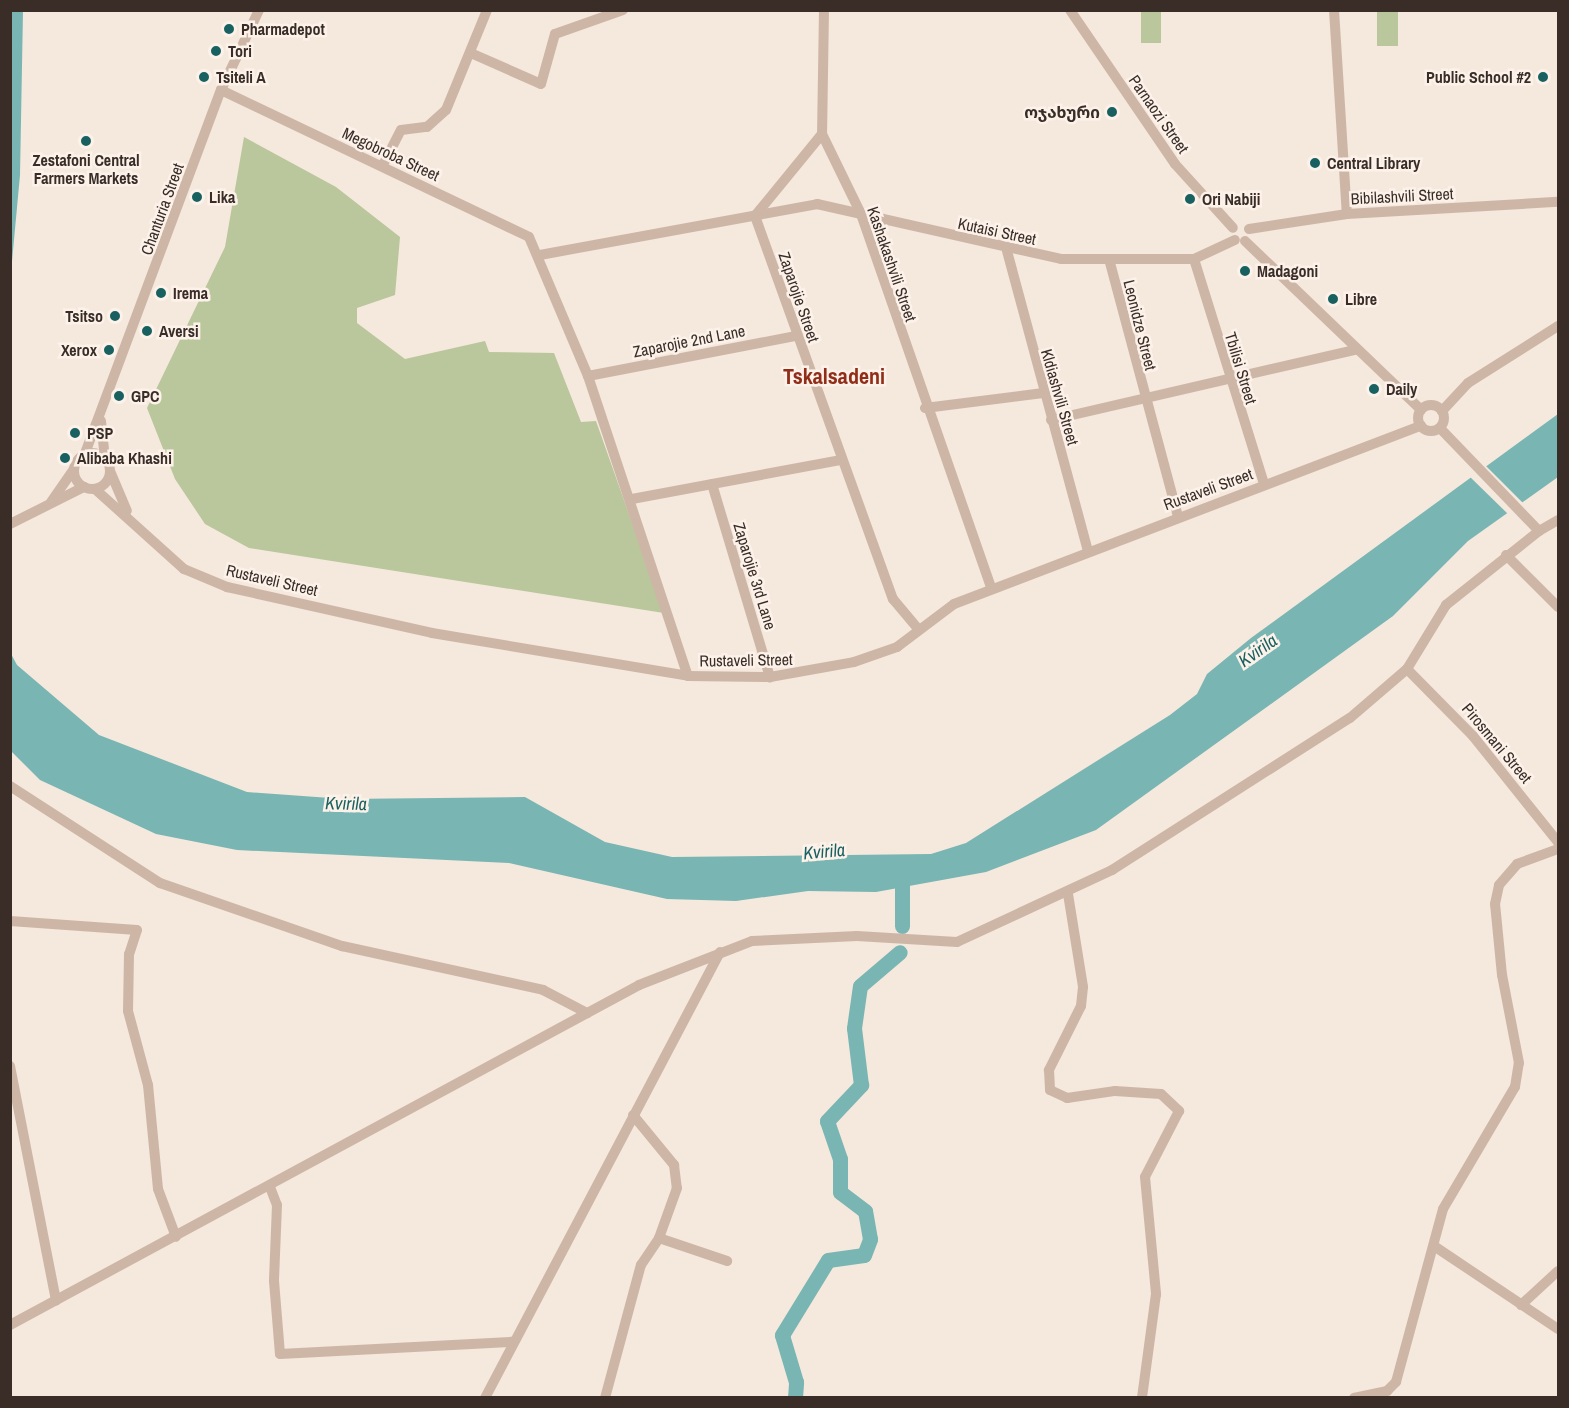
<!DOCTYPE html>
<html>
<head>
<meta charset="utf-8">
<style>
	body { margin:0 }
	#map { position:relative; width:1569px; height:1408px; overflow:hidden; background:#f5e8dd; font-family:"Archivo Narrow","Noto Sans Georgian",sans-serif }
	div>[style] { position:absolute }
	.green>* { inset:0; background:#bac69b; transform-origin:0 0 }
	.water>* { inset:0; background:#79b5b3 }
	.pier>* { inset:0; background:#f5e8dd }
	.river>* { height:15px; margin:-7.5px; padding:0 7.5px; transform-origin:7.5px; border-radius:7.5px; background:#79b5b3 }
	.minor>* { height:10px; margin:-5px; padding:0 5px; transform-origin:5px; border-radius:5px; background:#ceb6a7 }
	.minor>.ring { margin:-5px; padding:0; box-sizing:content-box; background:none; border:10px solid #ceb6a7; border-radius:50% }
	.dots>* { width:16px; height:16px; translate:-50% -50%; box-sizing:border-box; border:3px solid #fcf2ea; border-radius:50% }
	span { translate:-50% -50%; white-space:nowrap; text-align:center; line-height:1.15; -webkit-text-stroke:5px #fcf2ea; paint-order:stroke }
	.poi-label { font-size:16px; color:#3a2d28; font-weight:700 }
	.left { translate:0 -50%; text-align:left }
	.right { translate:-100% -50%; text-align:right }
	.street-label { font-size:16px; color:#3a2d28 }
	.water-label { font-size:18px; color:#196060; font-style:italic }
	.district-label { font-size:22px; color:#912e19; font-weight:700 }
	.frame { position:absolute; inset:0; border:12px solid #3a2d28; pointer-events:none }
</style>
</head>
<body>
<div id="map">
	<div class="green">
		<i style="left:1141px;top:11px;width:20px;height:32px"></i>
		<i style="left:1377px;top:11px;width:21px;height:35px"></i>
		<i style="clip-path:polygon(244px 137px,336px 187px,400px 237px,395px 295px,357px 308px,357px 323px,405px 359px,485px 341px,489px 352px,554px 353px,581px 422px,596px 421px,664px 613px,249px 548px,205px 524px,175px 479px,147px 408px,225px 247px)"></i>
	</div>
	<div class="water">
		<i style="clip-path:polygon(23px 11px,20px 175px,11px 272px,10px 11px)"></i>
		<i style="clip-path:polygon(1558px 414px,1558px 477px,1468px 541px,1393px 616px,1096px 830px,986px 872px,876px 892px,808px 891px,736px 901px,667px 899px,509px 863px,237px 850px,156px 834px,40px 780px,11px 751px,10px 652px,17px 665px,99px 735px,247px 792px,344px 799px,525px 797px,605px 842px,672px 857px,931px 854px,966px 843px,1170px 715px,1197px 694px,1207px 674px,1251px 638px)"></i>
	</div>
	<div class="pier">
		<i style="clip-path:polygon(1483px 463px,1525px 505px,1509px 515px,1467px 474px)"></i>
	</div>
	<div class="river">
		<i style="left:902px;top:926px;width:60px;rotate:-90deg"></i>
		<i style="left:795px;top:1398px;width:16px;rotate:-86deg"></i>
		<i style="left:796px;top:1382px;width:49px;rotate:-106.6deg"></i>
		<i style="left:782px;top:1335px;width:88px;rotate:-58.5deg"></i>
		<i style="left:828px;top:1260px;width:36px;rotate:-8deg"></i>
		<i style="left:864px;top:1255px;width:17px;rotate:-69deg"></i>
		<i style="left:870px;top:1239px;width:28px;rotate:-100deg"></i>
		<i style="left:865px;top:1211px;width:31px;rotate:-143deg"></i>
		<i style="left:840px;top:1192px;width:33px;rotate:-90deg"></i>
		<i style="left:840px;top:1159px;width:40px;rotate:-108.9deg"></i>
		<i style="left:827px;top:1121px;width:50px;rotate:-46.6deg"></i>
		<i style="left:861px;top:1085px;width:57px;rotate:-97deg"></i>
		<i style="left:854px;top:1028px;width:42px;rotate:-81.9deg"></i>
		<i style="left:860px;top:986px;width:52px;rotate:-40.4deg"></i>
	</div>
	<div class="minor">
		<i style="left:824px;top:10px;width:124px;rotate:90.9deg"></i>
		<i style="left:822px;top:134px;width:106px;rotate:129.3deg"></i>
		<i style="left:755px;top:216px;width:407px;rotate:70.2deg"></i>
		<i style="left:893px;top:599px;width:40px;rotate:50deg"></i>
		<i style="left:1070px;top:10px;width:186px;rotate:55.7deg"></i>
		<i style="left:1175px;top:164px;width:86px;rotate:47.8deg"></i>
		<i style="left:1334px;top:10px;width:204px;rotate:86.4deg"></i>
		<i style="left:473px;top:54px;width:74px;rotate:23.8deg"></i>
		<i style="left:541px;top:84px;width:52px;rotate:-74.4deg"></i>
		<i style="left:555px;top:34px;width:72px;rotate:-19.4deg"></i>
		<i style="left:221px;top:90px;width:341px;rotate:25.5deg"></i>
		<i style="left:529px;top:237px;width:151px;rotate:67deg"></i>
		<i style="left:588px;top:376px;width:316px;rotate:71.6deg"></i>
		<i style="left:822px;top:134px;width:89px;rotate:64deg"></i>
		<i style="left:861px;top:214px;width:396px;rotate:70.8deg"></i>
		<i style="left:383px;top:165px;width:39px;rotate:-63deg"></i>
		<i style="left:401px;top:130px;width:26px;rotate:-7deg"></i>
		<i style="left:427px;top:127px;width:25px;rotate:-42deg"></i>
		<i style="left:446px;top:110px;width:108px;rotate:-67.7deg"></i>
		<i style="left:1249px;top:229px;width:99px;rotate:-8.7deg"></i>
		<i style="left:1347px;top:214px;width:211px;rotate:-3.3deg"></i>
		<i style="left:1245px;top:241px;width:244px;rotate:43.8deg"></i>
		<i style="left:1007px;top:251px;width:311px;rotate:74.9deg"></i>
		<i style="left:540px;top:255px;width:282px;rotate:-10.4deg"></i>
		<i style="left:817px;top:204px;width:250px;rotate:12.7deg"></i>
		<i style="left:1061px;top:259px;width:133px"></i>
		<i style="left:1194px;top:259px;width:45px;rotate:-24.9deg"></i>
		<i style="left:1109px;top:259px;width:266px;rotate:75deg"></i>
		<i style="left:1194px;top:259px;width:236px;rotate:72.7deg"></i>
		<i style="left:588px;top:376px;width:212px;rotate:-10.9deg"></i>
		<i class="ring" style="left:1418px;top:405px;width:16px;height:16px"></i>
		<i style="left:925px;top:408px;width:119px;rotate:-7.2deg"></i>
		<i style="left:1442px;top:411px;width:38px;rotate:-47deg"></i>
		<i style="left:1468px;top:383px;width:107px;rotate:-32.3deg"></i>
		<i style="left:1051px;top:420px;width:312px;rotate:-13deg"></i>
		<i style="left:101px;top:421px;width:39px;rotate:84deg"></i>
		<i class="ring" style="left:74px;top:453px;width:26px;height:26px"></i>
		<i style="left:84px;top:456px;width:391px;rotate:-69.5deg"></i>
		<i style="left:221px;top:90px;width:89px;rotate:-64.6deg"></i>
		<i style="left:110px;top:471px;width:43px;rotate:67deg"></i>
		<i style="left:712px;top:484px;width:202px;rotate:73.3deg"></i>
		<i style="left:95px;top:489px;width:120px;rotate:42deg"></i>
		<i style="left:184px;top:569px;width:47px;rotate:22.7deg"></i>
		<i style="left:227px;top:587px;width:210px;rotate:12.6deg"></i>
		<i style="left:432px;top:633px;width:260px;rotate:9.5deg"></i>
		<i style="left:688px;top:676px;width:82px;rotate:0.7deg"></i>
		<i style="left:770px;top:677px;width:85px;rotate:-10.1deg"></i>
		<i style="left:854px;top:662px;width:46px;rotate:-19.2deg"></i>
		<i style="left:897px;top:647px;width:71px;rotate:-37deg"></i>
		<i style="left:954px;top:604px;width:500px;rotate:-20.9deg"></i>
		<i style="left:632px;top:499px;width:213px;rotate:-10.6deg"></i>
		<i style="left:51px;top:502px;width:40px;rotate:-55.1deg"></i>
		<i style="left:10px;top:524px;width:83px;rotate:-26.6deg"></i>
		<i style="left:1539px;top:531px;width:22px;rotate:-30deg"></i>
		<i style="left:1506px;top:555px;width:74px;rotate:45deg"></i>
		<i style="left:1407px;top:669px;width:94px;rotate:45.4deg"></i>
		<i style="left:1473px;top:736px;width:136px;rotate:51.3deg"></i>
		<i style="left:10px;top:786px;width:179px;rotate:32.9deg"></i>
		<i style="left:160px;top:883px;width:193px;rotate:19.1deg"></i>
		<i style="left:342px;top:946px;width:206px;rotate:12.3deg"></i>
		<i style="left:543px;top:990px;width:50px;rotate:27.6deg"></i>
		<i style="left:1068px;top:894px;width:94px;rotate:80.8deg"></i>
		<i style="left:1083px;top:987px;width:19px;rotate:96deg"></i>
		<i style="left:1081px;top:1006px;width:72px;rotate:116.6deg"></i>
		<i style="left:1049px;top:1070px;width:20px;rotate:87deg"></i>
		<i style="left:1050px;top:1090px;width:19px;rotate:25deg"></i>
		<i style="left:1067px;top:1098px;width:49px;rotate:-8.3deg"></i>
		<i style="left:1115px;top:1091px;width:46px;rotate:3.7deg"></i>
		<i style="left:1161px;top:1094px;width:25px;rotate:43deg"></i>
		<i style="left:1179px;top:1111px;width:74px;rotate:117.3deg"></i>
		<i style="left:1145px;top:1177px;width:118px;rotate:84.6deg"></i>
		<i style="left:1156px;top:1294px;width:105px;rotate:97.7deg"></i>
		<i style="left:10px;top:921px;width:127px;rotate:4.1deg"></i>
		<i style="left:137px;top:930px;width:25px;rotate:108deg"></i>
		<i style="left:129px;top:954px;width:57px;rotate:91deg"></i>
		<i style="left:128px;top:1011px;width:77px;rotate:74.9deg"></i>
		<i style="left:148px;top:1085px;width:104px;rotate:84.5deg"></i>
		<i style="left:158px;top:1189px;width:51px;rotate:69.4deg"></i>
		<i style="left:10px;top:1066px;width:239px;rotate:78.9deg"></i>
		<i style="left:633px;top:1115px;width:65px;rotate:50.6deg"></i>
		<i style="left:674px;top:1165px;width:23px;rotate:83deg"></i>
		<i style="left:677px;top:1188px;width:53px;rotate:109.8deg"></i>
		<i style="left:659px;top:1238px;width:72px;rotate:18.7deg"></i>
		<i style="left:270px;top:1187px;width:19px;rotate:69deg"></i>
		<i style="left:277px;top:1205px;width:76px;rotate:92.3deg"></i>
		<i style="left:274px;top:1281px;width:73px;rotate:85.3deg"></i>
		<i style="left:280px;top:1354px;width:232px;rotate:-3deg"></i>
		<i style="left:1434px;top:1246px;width:149px;rotate:33.8deg"></i>
		<i style="left:1521px;top:1305px;width:50px;rotate:-42.6deg"></i>
		<i style="left:10px;top:1325px;width:715px;rotate:-28.39deg"></i>
		<i style="left:639px;top:985px;width:121px;rotate:-21.3deg"></i>
		<i style="left:752px;top:941px;width:105px;rotate:-2.7deg"></i>
		<i style="left:857px;top:936px;width:100px;rotate:3.4deg"></i>
		<i style="left:957px;top:942px;width:171px;rotate:-24.9deg"></i>
		<i style="left:1112px;top:870px;width:282px;rotate:-32.6deg"></i>
		<i style="left:1350px;top:718px;width:75px;rotate:-40.7deg"></i>
		<i style="left:1407px;top:669px;width:75px;rotate:-58.6deg"></i>
		<i style="left:1446px;top:605px;width:119px;rotate:-38.5deg"></i>
		<i style="left:1539px;top:531px;width:143px;rotate:-133.9deg"></i>
		<i style="left:485px;top:1398px;width:504px;rotate:-62.21deg"></i>
		<i style="left:605px;top:1398px;width:138px;rotate:-74.9deg"></i>
		<i style="left:641px;top:1265px;width:32px;rotate:-56deg"></i>
		<i style="left:1354px;top:1398px;width:34px;rotate:-12deg"></i>
		<i style="left:1387px;top:1391px;width:13px;rotate:-45deg"></i>
		<i style="left:1396px;top:1382px;width:179px;rotate:-74.8deg"></i>
		<i style="left:1443px;top:1209px;width:142px;rotate:-59.5deg"></i>
		<i style="left:1515px;top:1087px;width:24px;rotate:-81deg"></i>
		<i style="left:1519px;top:1063px;width:90px;rotate:-100.9deg"></i>
		<i style="left:1502px;top:975px;width:71px;rotate:-95.6deg"></i>
		<i style="left:1495px;top:904px;width:19px;rotate:-78deg"></i>
		<i style="left:1499px;top:885px;width:28px;rotate:-49deg"></i>
		<i style="left:1517px;top:864px;width:44px;rotate:-20.1deg"></i>
	</div>
	<div class="dots">
		<i style="left:229px;top:29px;background:#196060"></i>
		<i style="left:216px;top:51px;background:#196060"></i>
		<i style="left:204px;top:77px;background:#196060"></i>
		<i style="left:1543px;top:77px;background:#196060"></i>
		<i style="left:1112px;top:112px;background:#196060"></i>
		<i style="left:86px;top:141px;background:#196060"></i>
		<i style="left:1315px;top:163px;background:#196060"></i>
		<i style="left:197px;top:197px;background:#196060"></i>
		<i style="left:1190px;top:199px;background:#196060"></i>
		<i style="left:1245px;top:271px;background:#196060"></i>
		<i style="left:161px;top:293px;background:#196060"></i>
		<i style="left:1333px;top:299px;background:#196060"></i>
		<i style="left:115px;top:316px;background:#196060"></i>
		<i style="left:147px;top:331px;background:#196060"></i>
		<i style="left:109px;top:350px;background:#196060"></i>
		<i style="left:1374px;top:389px;background:#196060"></i>
		<i style="left:119px;top:396px;background:#196060"></i>
		<i style="left:75px;top:433px;background:#196060"></i>
		<i style="left:65px;top:458px;background:#196060"></i>
	</div>
	<div class="poi-label">
		<span class="left" style="left:241px;top:29px">Pharmadepot</span>
		<span class="left" style="left:228px;top:51px">Tori</span>
		<span class="left" style="left:216px;top:77px">Tsiteli A</span>
		<span class="right" style="left:1531px;top:77px">Public School #2</span>
		<span class="right" style="left:1100px;top:112px">ოჯახური</span>
		<span style="left:86px;top:169px">Zestafoni Central<br>Farmers Markets</span>
		<span class="left" style="left:1327px;top:163px">Central Library</span>
		<span class="left" style="left:209px;top:197px">Lika</span>
		<span class="left" style="left:1202px;top:199px">Ori Nabiji</span>
		<span class="left" style="left:1257px;top:271px">Madagoni</span>
		<span class="left" style="left:173px;top:293px">Irema</span>
		<span class="left" style="left:1345px;top:299px">Libre</span>
		<span class="right" style="left:103px;top:316px">Tsitso</span>
		<span class="left" style="left:159px;top:331px">Aversi</span>
		<span class="right" style="left:97px;top:350px">Xerox</span>
		<span class="left" style="left:1386px;top:389px">Daily</span>
		<span class="left" style="left:131px;top:396px">GPC</span>
		<span class="left" style="left:87px;top:433px">PSP</span>
		<span class="left" style="left:77px;top:458px">Alibaba Khashi</span>
	</div>
	<div class="street-label">
		<span style="left:1159px;top:114px;rotate:55deg">Parnaozi Street</span>
		<span style="left:391px;top:154px;rotate:25deg">Megobroba Street</span>
		<span style="left:1402px;top:196px;rotate:-3deg">Bibilashvili Street</span>
		<span style="left:162px;top:209px;rotate:-70deg">Chanturia Street</span>
		<span style="left:997px;top:231px;rotate:12deg">Kutaisi Street</span>
		<span style="left:892px;top:264px;rotate:71deg">Kashakashvili Street</span>
		<span style="left:799px;top:297px;rotate:71deg">Zaparojie Street</span>
		<span style="left:1140px;top:325px;rotate:76deg">Leonidze Street</span>
		<span style="left:689px;top:341px;rotate:-11deg">Zaparojie 2nd Lane</span>
		<span style="left:1241px;top:368px;rotate:73deg">Tbilisi Street</span>
		<span style="left:1060px;top:397px;rotate:74deg">Kldiashvili Street</span>
		<span style="left:1208px;top:489px;rotate:-20deg">Rustaveli Street</span>
		<span style="left:755px;top:576px;rotate:73deg">Zaparojie 3rd Lane</span>
		<span style="left:272px;top:580px;rotate:13deg">Rustaveli Street</span>
		<span style="left:746px;top:660px;rotate:-1deg">Rustaveli Street</span>
		<span style="left:1497px;top:743px;rotate:50deg">Pirosmani Street</span>
	</div>
	<div class="water-label">
		<span style="left:1258px;top:651px;rotate:-35deg">Kvirila</span>
		<span style="left:346px;top:804px;rotate:1deg">Kvirila</span>
		<span style="left:824px;top:852px;rotate:-5deg">Kvirila</span>
	</div>
	<div class="district-label">
		<span style="left:834px;top:377px">Tskalsadeni</span>
	</div>
	<div class="frame"></div>
</div>
</body>
</html>
